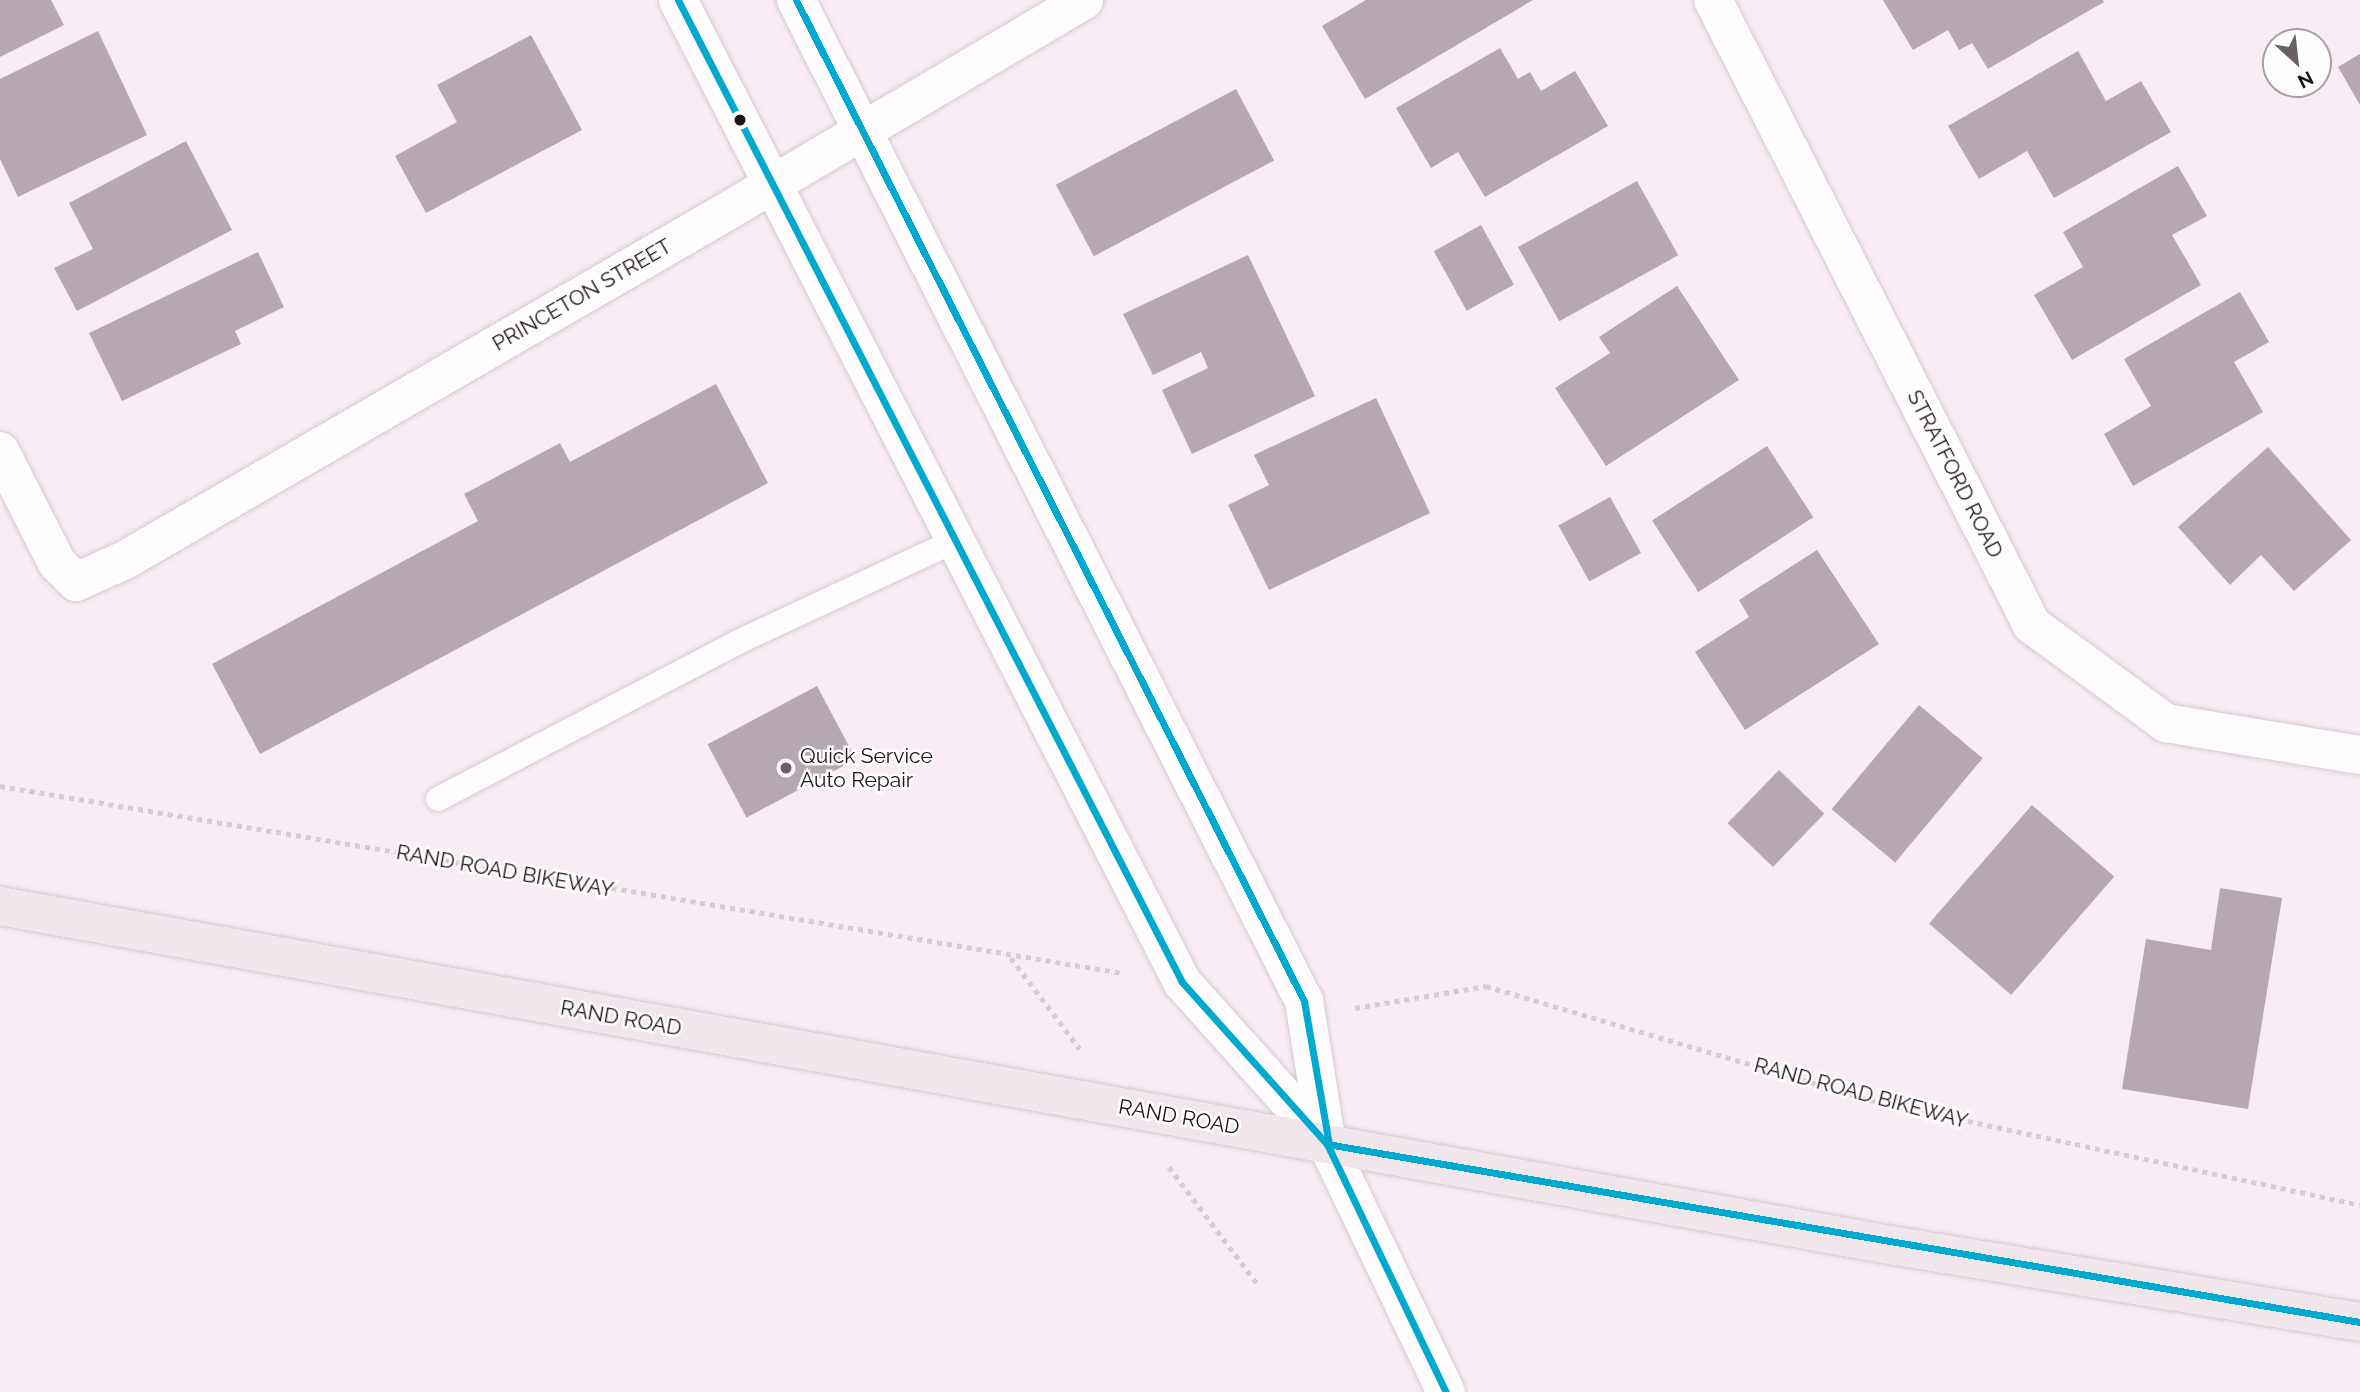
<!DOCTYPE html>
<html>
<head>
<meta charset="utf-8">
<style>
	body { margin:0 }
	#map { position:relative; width:2360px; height:1392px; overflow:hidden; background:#f8edf4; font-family:Raleway,sans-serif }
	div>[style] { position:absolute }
	.building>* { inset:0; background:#b6a8b0; transform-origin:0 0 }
	.path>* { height:4.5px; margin-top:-2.25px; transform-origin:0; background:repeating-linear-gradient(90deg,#d2ced0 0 5px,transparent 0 10px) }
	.roads { filter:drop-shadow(0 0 2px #d4cad0) drop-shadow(0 0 2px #d4cad0) }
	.service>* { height:24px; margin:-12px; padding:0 12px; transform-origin:12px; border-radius:12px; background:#fefcfd }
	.minor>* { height:38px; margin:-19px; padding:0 19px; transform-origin:19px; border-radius:19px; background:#fefcfd }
	.secondary>* { height:38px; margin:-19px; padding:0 19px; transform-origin:19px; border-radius:19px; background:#fefcfd }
	.primary>* { height:38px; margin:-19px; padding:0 19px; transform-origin:19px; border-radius:19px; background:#f0e6ec }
	.bus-1>* { height:7px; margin:-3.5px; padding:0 3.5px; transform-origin:3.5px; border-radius:3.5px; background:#00a9ce }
	.dots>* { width:19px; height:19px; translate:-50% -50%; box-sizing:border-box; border:4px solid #fdfdfd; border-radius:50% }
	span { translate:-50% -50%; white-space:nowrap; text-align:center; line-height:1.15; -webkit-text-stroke:5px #fdfdfd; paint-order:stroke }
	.street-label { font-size:21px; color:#1e131a }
	.poi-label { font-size:21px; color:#1e131a }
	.left { translate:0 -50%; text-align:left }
	.north { position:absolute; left:2262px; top:28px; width:70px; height:70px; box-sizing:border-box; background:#fdfdfd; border:2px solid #a49fa2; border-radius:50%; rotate:153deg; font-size:19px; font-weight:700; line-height:28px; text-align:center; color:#1e131a }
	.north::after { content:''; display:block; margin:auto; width:24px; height:32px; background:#6a5f66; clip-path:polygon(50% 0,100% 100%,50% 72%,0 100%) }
</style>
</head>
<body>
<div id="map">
	<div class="building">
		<i style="clip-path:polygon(0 0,51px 0,64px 25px,0 57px)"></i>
		<i style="clip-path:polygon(1366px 0,1533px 0,1365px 99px,1322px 26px)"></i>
		<i style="clip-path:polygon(1883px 0,2103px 0,2104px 2px,1988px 69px,1972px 43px,1959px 50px,1948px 30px,1913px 50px)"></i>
		<i style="clip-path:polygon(98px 31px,147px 135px,18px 197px,0 159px,0 79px)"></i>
		<i style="clip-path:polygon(531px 35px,582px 130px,426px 213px,395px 156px,457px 122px,437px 85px)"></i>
		<i style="clip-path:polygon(1500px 48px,1518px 79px,1530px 72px,1541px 91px,1575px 71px,1608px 126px,1485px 197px,1458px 152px,1431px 168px,1396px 108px)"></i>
		<i style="clip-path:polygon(2078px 51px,2106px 101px,2141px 81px,2171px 132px,2054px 198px,2027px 151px,1979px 179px,1948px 126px)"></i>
		<i style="clip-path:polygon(2360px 54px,2360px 105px,2338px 67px)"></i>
		<i style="left:1236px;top:89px;width:81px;height:204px;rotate:62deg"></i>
		<i style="clip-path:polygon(186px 141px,232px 230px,77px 311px,54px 268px,93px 249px,69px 203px)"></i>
		<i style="clip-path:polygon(2178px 166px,2207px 216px,2172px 235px,2201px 285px,2072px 360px,2034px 295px,2083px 267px,2063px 232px)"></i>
		<i style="left:1637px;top:181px;width:85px;height:136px;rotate:61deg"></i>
		<i style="left:1481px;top:225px;width:68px;height:54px;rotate:61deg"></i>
		<i style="clip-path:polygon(258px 252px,284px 307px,235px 331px,241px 344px,122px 401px,89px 333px)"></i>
		<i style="clip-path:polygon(1248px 255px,1315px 396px,1192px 454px,1162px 390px,1208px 368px,1201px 352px,1153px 375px,1123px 314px)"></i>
		<i style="clip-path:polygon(1677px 286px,1739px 380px,1606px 466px,1555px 388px,1610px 353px,1599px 337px)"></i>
		<i style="clip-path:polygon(2240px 292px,2269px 342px,2234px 362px,2263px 412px,2133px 486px,2104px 434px,2151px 406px,2124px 359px)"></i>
		<i style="clip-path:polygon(716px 384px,768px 483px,260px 754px,212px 664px,478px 521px,464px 494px,560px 443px,570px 462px)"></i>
		<i style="clip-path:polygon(1376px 398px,1430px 513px,1269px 590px,1228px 505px,1269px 485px,1254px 455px)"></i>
		<i style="left:1767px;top:446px;width:85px;height:137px;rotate:57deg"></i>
		<i style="clip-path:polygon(2268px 447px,2351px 540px,2294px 591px,2261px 555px,2230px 585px,2178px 527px)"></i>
		<i style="left:1610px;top:497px;width:64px;height:59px;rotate:61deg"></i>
		<i style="clip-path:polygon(1817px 550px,1879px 644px,1745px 730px,1695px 652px,1749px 617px,1739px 600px)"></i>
		<i style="left:817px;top:686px;width:83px;height:124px;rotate:62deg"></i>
		<i style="left:1919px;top:705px;width:83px;height:136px;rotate:40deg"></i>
		<i style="left:1779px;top:770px;width:63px;height:74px;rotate:44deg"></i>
		<i style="left:2032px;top:805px;width:109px;height:157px;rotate:41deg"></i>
		<i style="clip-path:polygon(2220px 888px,2282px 898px,2248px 1109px,2122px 1089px,2146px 939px,2211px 950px)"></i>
	</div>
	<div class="path">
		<i style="left:0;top:786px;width:1137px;rotate:9.46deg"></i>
		<i style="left:1011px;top:958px;width:114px;rotate:52.8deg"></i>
		<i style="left:1355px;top:1008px;width:133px;rotate:-9.5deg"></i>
		<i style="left:1486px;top:986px;width:401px;rotate:16.5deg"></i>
		<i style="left:1870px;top:1100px;width:501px;rotate:12.09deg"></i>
		<i style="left:1169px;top:1167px;width:149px;rotate:52.9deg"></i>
	</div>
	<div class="roads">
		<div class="service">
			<i style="left:438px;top:799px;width:339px;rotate:-27.6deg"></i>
			<i style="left:738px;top:642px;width:242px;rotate:-25deg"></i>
		</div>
		<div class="minor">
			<i style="left:1713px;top:0;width:702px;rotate:62.96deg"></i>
			<i style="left:2032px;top:625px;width:166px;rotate:36.2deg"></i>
			<i style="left:2166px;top:723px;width:197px;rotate:9.4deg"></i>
			<i style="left:0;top:451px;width:126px;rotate:63deg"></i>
			<i style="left:57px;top:563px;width:27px;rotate:45deg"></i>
			<i style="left:76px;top:582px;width:54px;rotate:-24.2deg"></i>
			<i style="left:125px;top:560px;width:681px;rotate:-30.07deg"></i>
			<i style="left:714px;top:219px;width:430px;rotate:-30.6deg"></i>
		</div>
		<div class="secondary">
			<i style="left:678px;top:0;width:1104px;rotate:62.83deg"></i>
			<i style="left:1182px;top:982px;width:217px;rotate:48.2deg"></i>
			<i style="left:796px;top:0;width:1123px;rotate:63.09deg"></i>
			<i style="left:1304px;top:1001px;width:145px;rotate:80.9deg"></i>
			<i style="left:1327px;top:1144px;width:275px;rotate:64.4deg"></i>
		</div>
		<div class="primary">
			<i style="left:0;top:906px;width:1914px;rotate:10.17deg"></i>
			<i style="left:1884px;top:1244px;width:482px;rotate:9.3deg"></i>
		</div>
	</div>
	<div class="bus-1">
		<i style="left:678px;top:0;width:1104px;rotate:62.83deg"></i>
		<i style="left:1182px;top:982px;width:217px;rotate:48.2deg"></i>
		<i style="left:1327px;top:1144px;width:275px;rotate:64.4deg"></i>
		<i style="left:796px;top:0;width:1123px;rotate:63.09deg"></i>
		<i style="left:1304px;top:1001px;width:151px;rotate:80.1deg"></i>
		<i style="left:1327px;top:1144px;width:1048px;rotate:9.78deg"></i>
	</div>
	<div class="dots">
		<i style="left:740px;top:120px;background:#1e131a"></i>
		<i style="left:786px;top:768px;background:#6a5f66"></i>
	</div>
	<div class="street-label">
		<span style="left:582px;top:295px;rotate:-30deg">PRINCETON STREET</span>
		<span style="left:1955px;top:474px;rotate:63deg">STRATFORD ROAD</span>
		<span style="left:505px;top:871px;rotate:10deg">RAND ROAD BIKEWAY</span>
		<span style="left:621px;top:1018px;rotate:10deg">RAND ROAD</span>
		<span style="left:1861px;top:1093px;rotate:15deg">RAND ROAD BIKEWAY</span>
		<span style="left:1179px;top:1117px;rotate:10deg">RAND ROAD</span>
	</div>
	<div class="poi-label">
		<span class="left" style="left:800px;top:768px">Quick Service<br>Auto Repair</span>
	</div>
	<div class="north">N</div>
</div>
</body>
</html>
